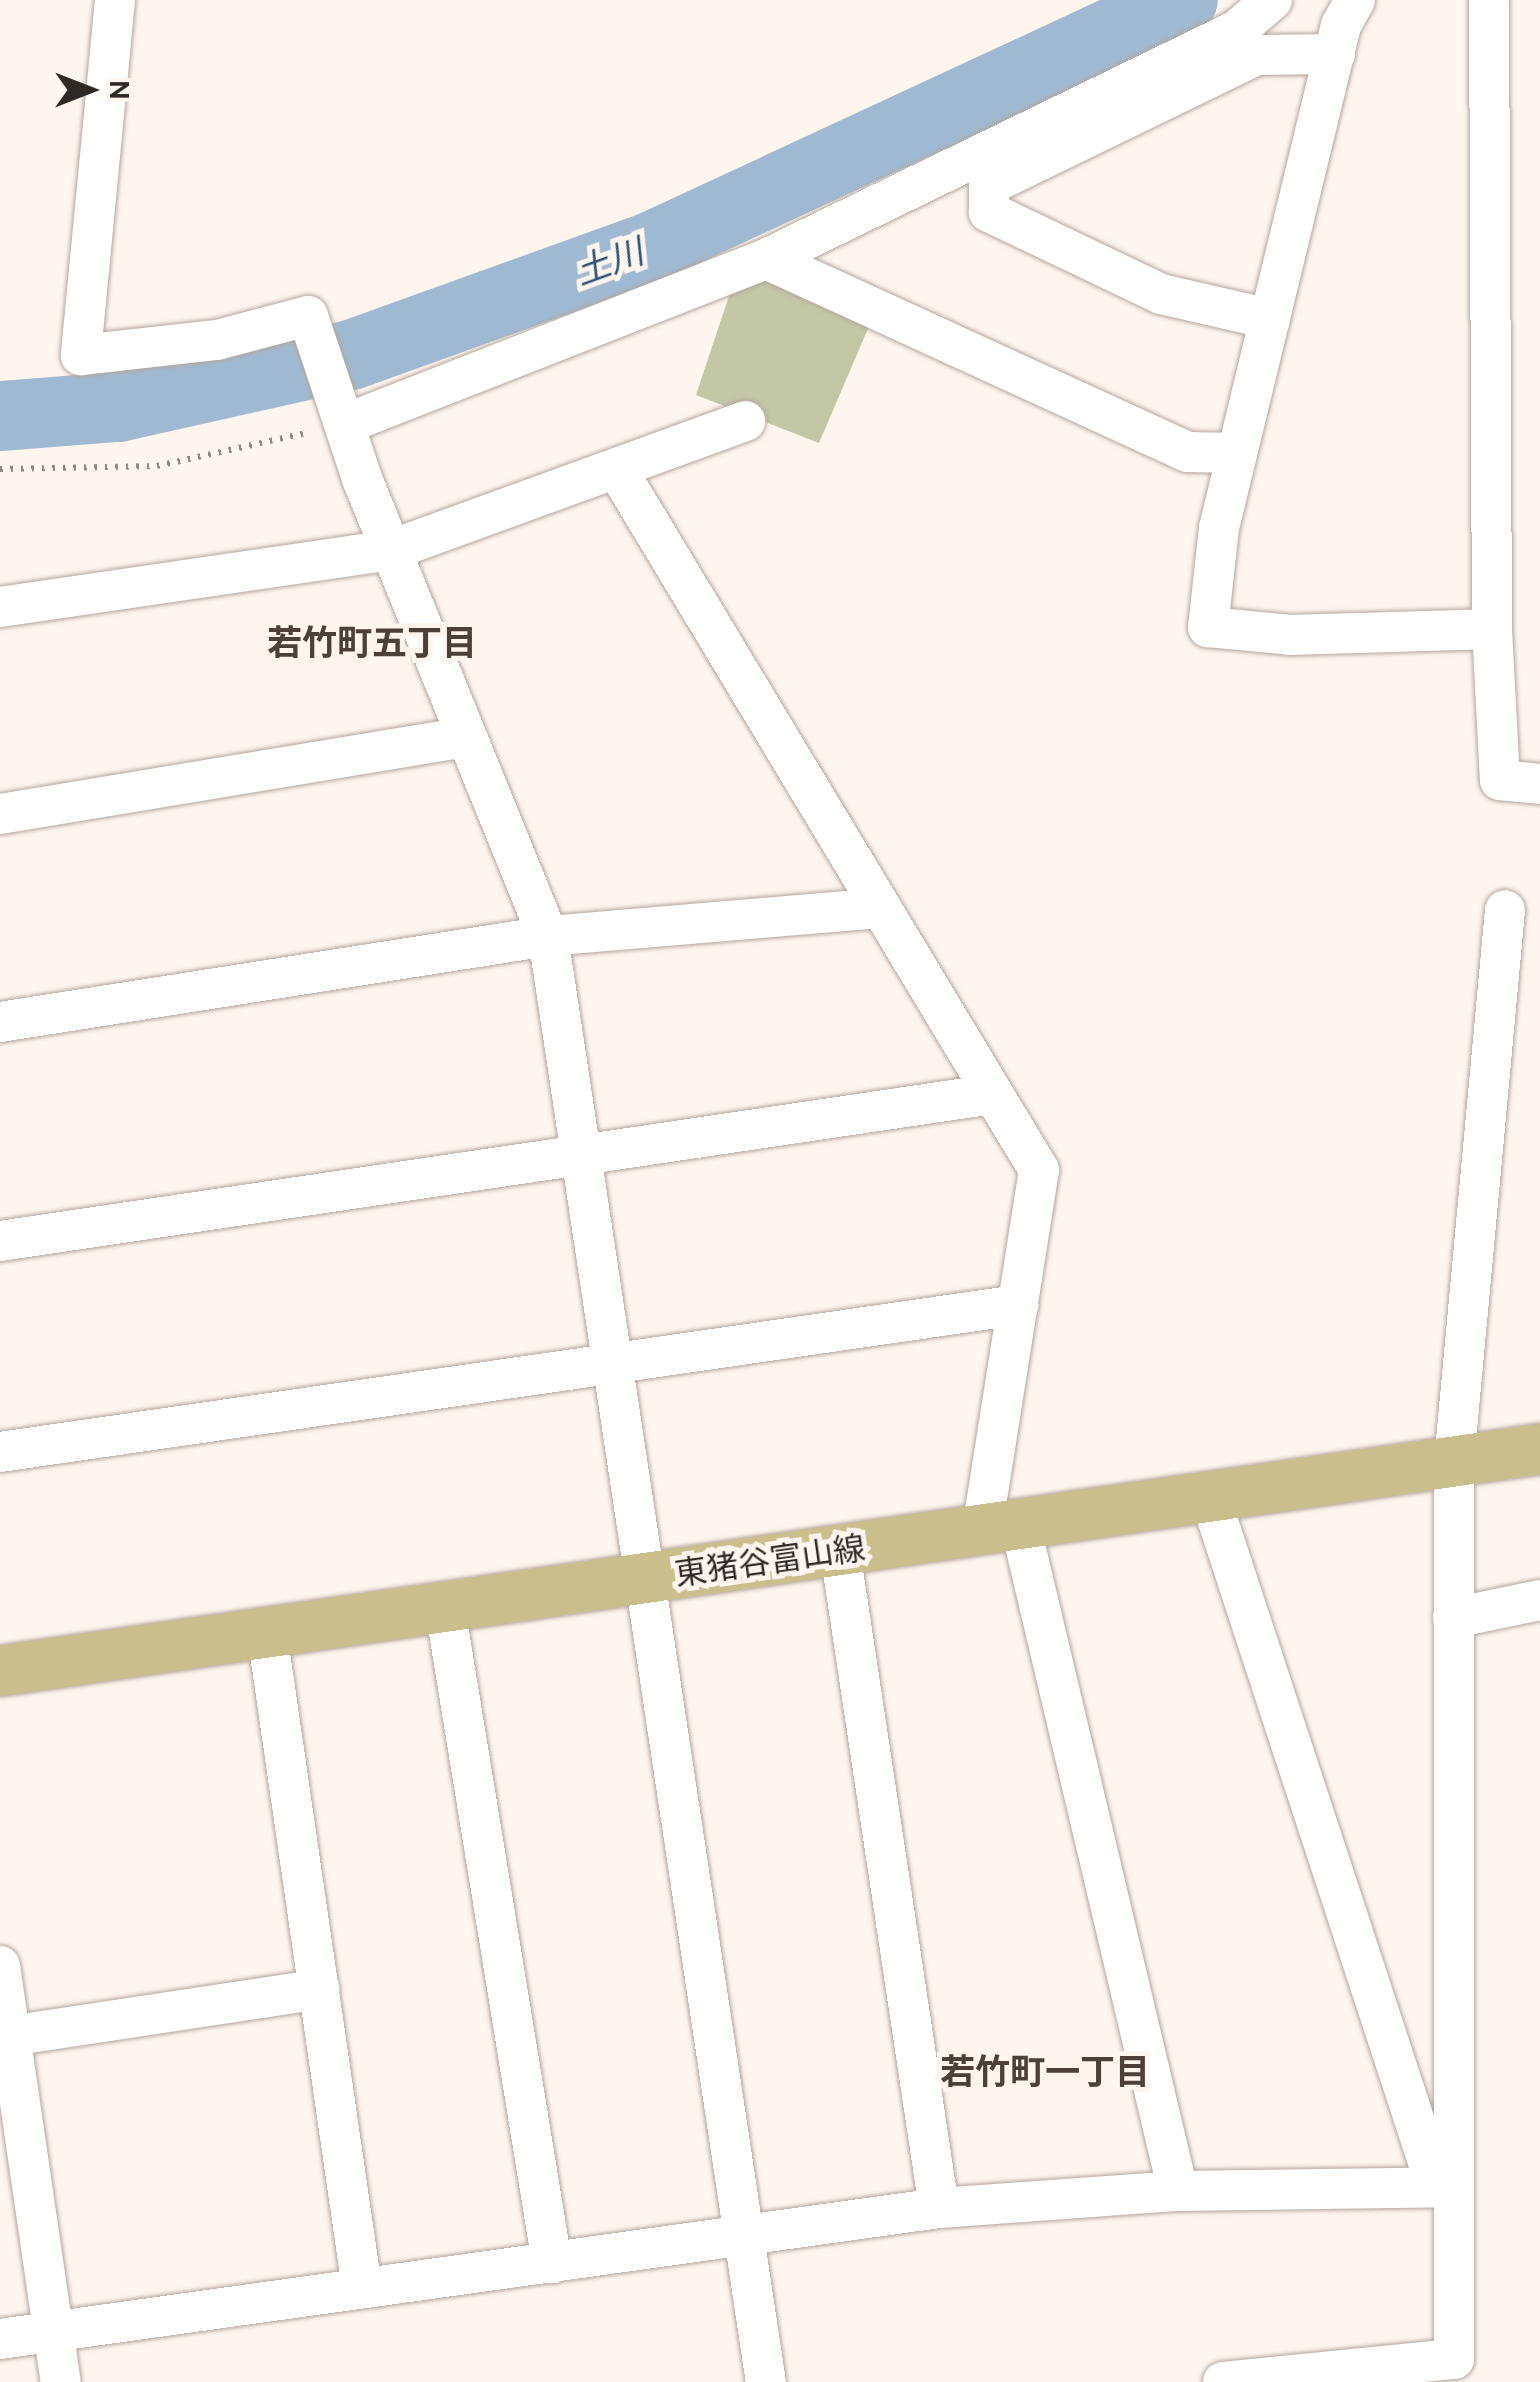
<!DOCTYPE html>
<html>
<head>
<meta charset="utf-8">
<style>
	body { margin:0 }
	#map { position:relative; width:1540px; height:2382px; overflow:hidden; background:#fef5ef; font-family:Cabin,"Noto Sans JP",sans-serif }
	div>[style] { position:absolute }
	.green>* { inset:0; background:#c2c7a6 }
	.river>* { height:70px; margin:-35px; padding:0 35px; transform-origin:35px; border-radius:35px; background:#a0b9d2 }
	.path>* { height:6px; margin-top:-3px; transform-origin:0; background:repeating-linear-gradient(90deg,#908984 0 2.5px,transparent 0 10.5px) }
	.roads { filter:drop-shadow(0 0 2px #b4a69c) drop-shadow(0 0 2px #b4a69c) }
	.minor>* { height:40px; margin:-20px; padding:0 20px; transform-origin:20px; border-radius:20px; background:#fff }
	.major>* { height:50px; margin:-25px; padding:0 25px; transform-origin:25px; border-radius:25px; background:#cabe8c }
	span { translate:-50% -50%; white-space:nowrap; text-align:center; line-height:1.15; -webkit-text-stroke:10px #fef5ef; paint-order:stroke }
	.street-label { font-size:32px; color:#2e2925 }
	.water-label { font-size:35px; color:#2c5377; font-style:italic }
	.neighbourhood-label { font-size:35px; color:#4c4038; font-weight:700 }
	.north { position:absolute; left:40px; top:40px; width:100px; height:100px; -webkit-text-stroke:8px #fef5ef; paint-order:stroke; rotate:90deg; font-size:28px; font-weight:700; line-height:40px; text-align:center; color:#2e2925 }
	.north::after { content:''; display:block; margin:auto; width:35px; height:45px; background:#2e2925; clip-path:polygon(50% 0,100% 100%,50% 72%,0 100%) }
</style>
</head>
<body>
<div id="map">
	<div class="green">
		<i style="clip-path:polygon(766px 274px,870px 324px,819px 443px,696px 395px,732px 287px)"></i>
	</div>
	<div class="river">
		<i style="left:0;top:416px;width:118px;rotate:-4.4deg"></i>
		<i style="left:118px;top:407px;width:239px;rotate:-12.6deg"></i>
		<i style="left:351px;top:355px;width:321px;rotate:-19.8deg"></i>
		<i style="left:653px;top:246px;width:584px;rotate:-24.9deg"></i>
	</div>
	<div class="path">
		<i style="left:0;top:469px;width:157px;rotate:-1.1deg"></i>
		<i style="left:157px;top:466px;width:157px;rotate:-12.5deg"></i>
	</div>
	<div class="roads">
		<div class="minor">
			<i style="left:115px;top:0;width:357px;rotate:95.5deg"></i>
			<i style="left:81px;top:355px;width:137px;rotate:-6.3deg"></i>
			<i style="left:217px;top:340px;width:94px;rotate:-14.8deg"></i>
			<i style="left:308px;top:316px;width:174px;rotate:71.6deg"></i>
			<i style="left:363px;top:481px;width:491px;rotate:67.9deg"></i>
			<i style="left:548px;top:936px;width:1462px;rotate:81.43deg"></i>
			<i style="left:1355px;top:0;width:29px;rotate:119deg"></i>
			<i style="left:1341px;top:25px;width:518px;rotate:103.63deg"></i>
			<i style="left:1219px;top:528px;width:100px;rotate:96.3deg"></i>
			<i style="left:1208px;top:627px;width:83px;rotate:5.5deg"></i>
			<i style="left:1291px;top:635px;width:201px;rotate:-1.7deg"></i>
			<i style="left:1492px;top:629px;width:151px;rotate:87deg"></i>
			<i style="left:1500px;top:780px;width:40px;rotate:5.7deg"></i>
			<i style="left:1489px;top:0;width:629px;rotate:89.73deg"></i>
			<i style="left:766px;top:259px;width:524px;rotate:-25.93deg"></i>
			<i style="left:1237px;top:30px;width:46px;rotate:-40.6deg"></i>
			<i style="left:1270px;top:319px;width:112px;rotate:-167.1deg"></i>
			<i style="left:1161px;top:294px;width:191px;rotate:-154.5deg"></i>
			<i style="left:989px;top:212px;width:27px;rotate:-90deg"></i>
			<i style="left:989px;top:185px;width:298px;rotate:-25.9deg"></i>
			<i style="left:1257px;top:55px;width:78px;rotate:-0.7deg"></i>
			<i style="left:345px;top:424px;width:452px;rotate:-21.4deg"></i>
			<i style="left:766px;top:259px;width:463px;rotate:24.6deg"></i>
			<i style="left:1187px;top:452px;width:50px;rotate:1.1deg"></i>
			<i style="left:618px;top:471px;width:816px;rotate:58.94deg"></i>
			<i style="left:1039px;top:1170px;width:364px;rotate:99deg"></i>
			<i style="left:0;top:607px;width:395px;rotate:-8.3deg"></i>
			<i style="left:391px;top:550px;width:377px;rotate:-20deg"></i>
			<i style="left:0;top:814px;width:472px;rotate:-9.4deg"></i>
			<i style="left:0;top:1022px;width:555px;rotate:-8.92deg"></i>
			<i style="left:548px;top:936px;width:331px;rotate:-4.8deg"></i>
			<i style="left:0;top:1241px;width:1004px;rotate:-8.42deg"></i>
			<i style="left:0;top:1452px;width:1029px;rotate:-8.22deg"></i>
			<i style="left:1210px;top:1497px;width:722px;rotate:71.84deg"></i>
			<i style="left:1020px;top:1524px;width:685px;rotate:76.67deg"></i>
			<i style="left:840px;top:1551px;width:664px;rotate:81.43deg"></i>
			<i style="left:445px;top:1608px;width:664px;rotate:80.72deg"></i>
			<i style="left:1453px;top:1618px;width:89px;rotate:-11.7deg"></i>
			<i style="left:267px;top:1633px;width:662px;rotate:81.75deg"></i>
			<i style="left:0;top:1966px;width:420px;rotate:81.7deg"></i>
			<i style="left:10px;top:2036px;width:313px;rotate:-8.6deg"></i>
			<i style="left:0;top:2339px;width:948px;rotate:-7.94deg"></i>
			<i style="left:939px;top:2208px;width:240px;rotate:-4.1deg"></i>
			<i style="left:1178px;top:2191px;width:275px;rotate:-0.8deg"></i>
			<i style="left:1223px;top:2382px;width:232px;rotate:-5.7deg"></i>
			<i style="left:1454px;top:2359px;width:897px;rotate:-90deg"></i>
			<i style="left:1454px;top:1462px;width:554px;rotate:-84.72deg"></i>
		</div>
		<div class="major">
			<i style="left:0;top:1671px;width:1556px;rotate:-8.2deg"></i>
		</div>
	</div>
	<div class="street-label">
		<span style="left:770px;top:1561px;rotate:-8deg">東猪谷富山線</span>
	</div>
	<div class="water-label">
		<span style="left:609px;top:262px;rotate:-20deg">土川</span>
	</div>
	<div class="neighbourhood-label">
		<span style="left:372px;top:643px">若竹町五丁目</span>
		<span style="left:1045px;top:2072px">若竹町一丁目</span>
	</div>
	<div class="north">N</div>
</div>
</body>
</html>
